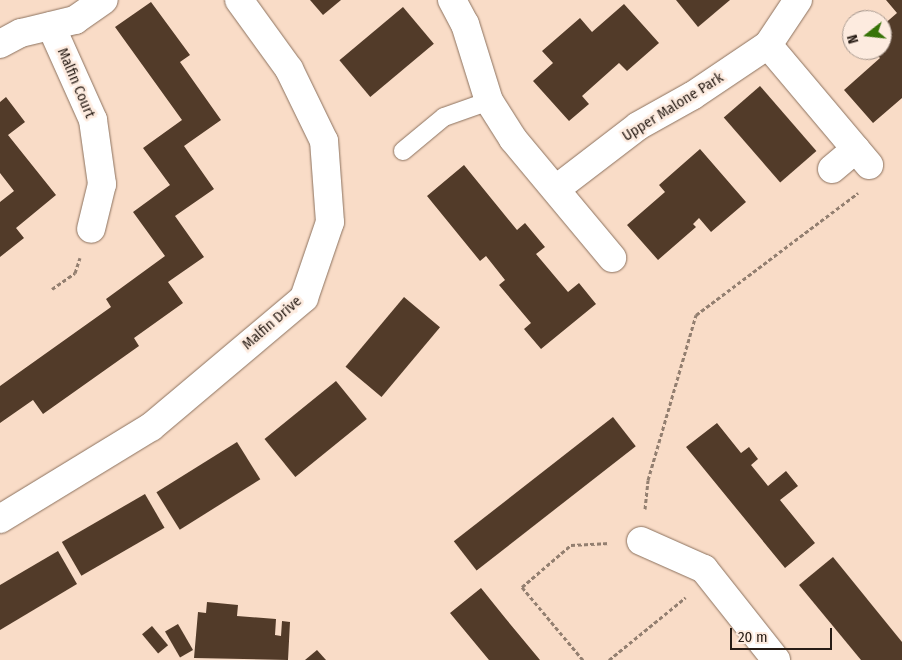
<!DOCTYPE html>
<html>
<head>
<meta charset="utf-8">
<style>
	body { margin:0 }
	#map { position:relative; width:902px; height:660px; overflow:hidden; background:#f9dcc7; font-family:"Fira Sans Condensed",sans-serif }
	div>[style] { position:absolute }
	.building>* { inset:0; background:#523b29; transform-origin:0 0 }
	.path>* { height:3px; margin-top:-1.5px; transform-origin:0; background:repeating-linear-gradient(90deg,#937f70 0 4px,transparent 0 6.5px) }
	.roads { filter:drop-shadow(0 0 1px #8b715e) drop-shadow(0 0 1px #8b715e) }
	.service>* { height:18px; margin:-9px; padding:0 9px; transform-origin:9px; border-radius:9px; background:#fff }
	.minor>* { height:28px; margin:-14px; padding:0 14px; transform-origin:14px; border-radius:14px; background:#fff }
	span { translate:-50% -50%; white-space:nowrap; text-align:center; line-height:1.15; -webkit-text-stroke:5px #fdebdf; paint-order:stroke }
	.street-label { font-size:15px; color:#271c15 }
	.north { position:absolute; left:842px; top:10px; width:50px; height:50px; box-sizing:border-box; background:#fdebdf; border:1px solid #a7988e; border-radius:50%; rotate:254deg; font-size:14px; font-weight:700; line-height:20px; text-align:center; color:#271c15 }
	.north::after { content:''; display:block; margin:auto; width:18px; height:22px; background:#377307; clip-path:polygon(50% 0,100% 100%,50% 72%,0 100%) }
	.scale { position:absolute; left:730px; top:628px; width:102px; height:22px; box-sizing:border-box; border:2px solid #271c15; border-top:0; padding-left:6px; font-size:15px; line-height:18px; white-space:nowrap; color:#271c15; -webkit-text-stroke:4px #fdebdf; paint-order:stroke }
</style>
</head>
<body>
<div id="map">
	<div class="building">
		<i style="clip-path:polygon(310px 0,341px 0,323px 15px)"></i>
		<i style="clip-path:polygon(676px 0,730px 0,698px 27px)"></i>
		<i style="clip-path:polygon(886px 0,902px 0,902px 98px,873px 123px,844px 90px,880px 58px,872px 50px,882px 50px,882px 26px,897px 13px)"></i>
		<i style="clip-path:polygon(151px 2px,190px 55px,180px 62px,221px 120px,184px 146px,214px 189px,175px 216px,204px 257px,168px 282px,183px 303px,134px 338px,139px 346px,43px 414px,33px 400px,0 423px,0 386px,111px 307px,106px 299px,165px 256px,133px 212px,170px 185px,143px 148px,182px 120px,115px 27px)"></i>
		<i style="clip-path:polygon(624px 4px,659px 43px,627px 71px,619px 63px,582px 96px,589px 104px,569px 121px,533px 81px,553px 63px,542px 51px,580px 18px,592px 32px)"></i>
		<i style="left:403px;top:7px;width:48px;height:83px;rotate:50deg"></i>
		<i style="left:760px;top:86px;width:86px;height:48px;rotate:49deg"></i>
		<i style="clip-path:polygon(6px 97px,25px 122px,8px 135px,56px 195px,16px 228px,24px 238px,0 257px,0 202px,14px 191px,0 173px,0 102px)"></i>
		<i style="clip-path:polygon(700px 149px,746px 202px,711px 232px,699px 218px,693px 224px,696px 227px,658px 260px,627px 225px,665px 192px,659px 185px)"></i>
		<i style="clip-path:polygon(464px 165px,517px 230px,525px 223px,545px 247px,536px 254px,568px 292px,579px 283px,596px 304px,541px 349px,524px 329px,531px 323px,499px 285px,505px 280px,486px 256px,480px 261px,427px 196px)"></i>
		<i style="left:404px;top:297px;width:47px;height:91px;rotate:40deg"></i>
		<i style="left:336px;top:381px;width:49px;height:92px;rotate:51deg"></i>
		<i style="left:613px;top:417px;width:37px;height:202px;rotate:52deg"></i>
		<i style="clip-path:polygon(717px 423px,741px 453px,749px 447px,758px 459px,751px 465px,768px 486px,786px 471px,798px 486px,780px 500px,815px 543px,785px 568px,686px 447px)"></i>
		<i style="left:237px;top:442px;width:44px;height:95px;rotate:58deg"></i>
		<i style="left:145px;top:494px;width:39px;height:96px;rotate:60deg"></i>
		<i style="clip-path:polygon(58px 551px,77px 584px,0 630px,0 585px)"></i>
		<i style="clip-path:polygon(833px 557px,902px 642px,902px 660px,861px 660px,799px 585px)"></i>
		<i style="clip-path:polygon(481px 588px,506px 619px,540px 660px,489px 660px,450px 613px)"></i>
		<i style="clip-path:polygon(207px 602px,238px 605px,237px 616px,276px 619px,275px 635px,281px 636px,282px 621px,290px 622px,288px 660px,194px 658px,198px 612px,206px 613px)"></i>
		<i style="left:178px;top:624px;width:30px;height:15px;rotate:60deg"></i>
		<i style="left:152px;top:626px;width:25px;height:13px;rotate:50deg"></i>
		<i style="clip-path:polygon(317px 650px,326px 660px,305px 660px)"></i>
	</div>
	<div class="path">
		<i style="left:52px;top:289px;width:28px;rotate:-35deg"></i>
		<i style="left:75px;top:273px;width:16px;rotate:-72deg"></i>
		<i style="left:645px;top:509px;width:29px;rotate:-84deg"></i>
		<i style="left:648px;top:480px;width:172px;rotate:-73.8deg"></i>
		<i style="left:696px;top:315px;width:203px;rotate:-37deg"></i>
		<i style="left:583px;top:660px;width:95px;rotate:-129.9deg"></i>
		<i style="left:522px;top:587px;width:65px;rotate:-40.6deg"></i>
		<i style="left:571px;top:545px;width:39px;rotate:-3deg"></i>
		<i style="left:609px;top:660px;width:99px;rotate:-39.3deg"></i>
	</div>
	<div class="roads">
		<div class="service">
			<i style="left:403px;top:151px;width:53px;rotate:-39.7deg"></i>
			<i style="left:444px;top:117px;width:48px;rotate:-19.6deg"></i>
		</div>
		<div class="minor">
			<i style="left:452px;top:0;width:27px;rotate:62deg"></i>
			<i style="left:465px;top:24px;width:81px;rotate:72.7deg"></i>
			<i style="left:489px;top:101px;width:45px;rotate:57.7deg"></i>
			<i style="left:513px;top:139px;width:155px;rotate:50.2deg"></i>
			<i style="left:51px;top:26px;width:103px;rotate:65.9deg"></i>
			<i style="left:93px;top:120px;width:65px;rotate:82deg"></i>
			<i style="left:102px;top:184px;width:46px;rotate:103.7deg"></i>
			<i style="left:0;top:44px;width:24px;rotate:-28deg"></i>
			<i style="left:21px;top:33px;width:56px;rotate:-13.5deg"></i>
			<i style="left:75px;top:20px;width:35px;rotate:-35deg"></i>
			<i style="left:768px;top:45px;width:157px;rotate:49.9deg"></i>
			<i style="left:832px;top:169px;width:31px;rotate:-40deg"></i>
			<i style="left:556px;top:189px;width:103px;rotate:-37.5deg"></i>
			<i style="left:638px;top:126px;width:62px;rotate:-29.1deg"></i>
			<i style="left:692px;top:96px;width:92px;rotate:-33.9deg"></i>
			<i style="left:768px;top:45px;width:54px;rotate:-56.3deg"></i>
			<i style="left:0;top:519px;width:177px;rotate:-31.4deg"></i>
			<i style="left:151px;top:427px;width:200px;rotate:-40.1deg"></i>
			<i style="left:304px;top:298px;width:80px;rotate:-71.1deg"></i>
			<i style="left:330px;top:222px;width:81px;rotate:-94.2deg"></i>
			<i style="left:324px;top:141px;width:80px;rotate:-115.9deg"></i>
			<i style="left:289px;top:69px;width:85px;rotate:-125.9deg"></i>
			<i style="left:641px;top:541px;width:69px;rotate:24deg"></i>
			<i style="left:704px;top:569px;width:116px;rotate:51.6deg"></i>
		</div>
	</div>
	<div class="street-label">
		<span style="left:76px;top:83px;rotate:67deg">Malfin Court</span>
		<span style="left:673px;top:107px;rotate:-32deg">Upper Malone Park</span>
		<span style="left:272px;top:323px;rotate:-41deg">Malfin Drive</span>
	</div>
	<div class="north">N</div>
	<div class="scale">20 m</div>
</div>
</body>
</html>
